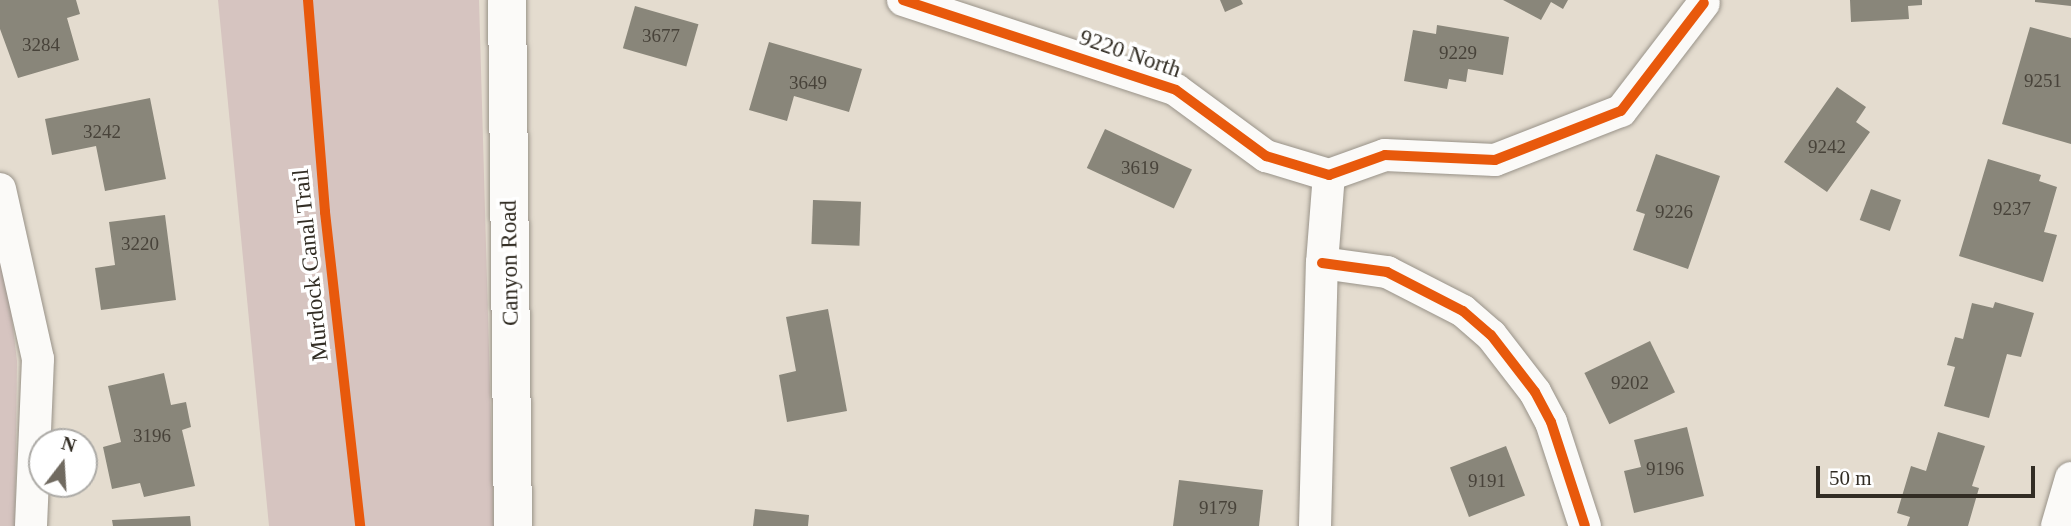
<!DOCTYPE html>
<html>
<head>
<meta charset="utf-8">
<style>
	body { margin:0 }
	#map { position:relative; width:2071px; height:526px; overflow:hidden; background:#e4dccf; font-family:"Times New Roman",serif }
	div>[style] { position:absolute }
	.green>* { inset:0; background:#d6c4c0 }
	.building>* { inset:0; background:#89867a; transform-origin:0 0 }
	.roads { filter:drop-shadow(0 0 2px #999389) drop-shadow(0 0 2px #999389) }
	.street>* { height:32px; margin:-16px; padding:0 16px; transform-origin:16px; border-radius:16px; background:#fbfaf8 }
	.secondary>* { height:38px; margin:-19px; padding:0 19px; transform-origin:19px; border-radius:19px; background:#fbfaf8 }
	.cycleway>* { height:10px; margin:-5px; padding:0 5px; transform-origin:5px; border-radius:5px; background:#e8590c }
	span { translate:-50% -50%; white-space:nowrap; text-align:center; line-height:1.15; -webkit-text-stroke:7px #fff; paint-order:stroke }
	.number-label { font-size:19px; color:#48433a }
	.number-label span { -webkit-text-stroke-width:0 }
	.street-label { font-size:23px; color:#322d24 }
	.north { position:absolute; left:28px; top:428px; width:70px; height:70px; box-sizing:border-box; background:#fff; border:2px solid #adaba7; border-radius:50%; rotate:17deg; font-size:19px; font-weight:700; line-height:28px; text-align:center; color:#322d24 }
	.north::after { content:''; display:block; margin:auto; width:24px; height:32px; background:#706a60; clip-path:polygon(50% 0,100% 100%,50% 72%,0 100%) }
	.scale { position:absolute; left:1816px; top:466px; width:219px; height:32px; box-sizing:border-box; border:4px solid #322d24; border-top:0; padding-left:9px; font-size:21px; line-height:24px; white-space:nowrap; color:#322d24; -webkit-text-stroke:5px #fff; paint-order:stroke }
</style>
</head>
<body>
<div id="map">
	<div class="green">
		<i style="clip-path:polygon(218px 0,479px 0,494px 526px,269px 526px)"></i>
		<i style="clip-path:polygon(0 258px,9px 294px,17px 361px,15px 526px,0 526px)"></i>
	</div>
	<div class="building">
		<i style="clip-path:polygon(0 0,76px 0,80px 14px,67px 18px,79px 60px,18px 78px,0 29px)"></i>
		<i style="clip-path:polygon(1220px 0,1241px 0,1243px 4px,1225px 12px)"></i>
		<i style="clip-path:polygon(1503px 0,1568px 0,1563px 9px,1551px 2px,1541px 20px)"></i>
		<i style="clip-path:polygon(1850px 0,1922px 0,1922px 5px,1908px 6px,1909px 19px,1851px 22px)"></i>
		<i style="clip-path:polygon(2035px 0,2071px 0,2071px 6px,2035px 2px)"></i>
		<i style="left:635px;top:6px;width:66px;height:44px;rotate:16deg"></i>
		<i style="clip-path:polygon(1437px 25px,1509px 37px,1503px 75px,1468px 69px,1466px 82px,1449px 79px,1447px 89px,1404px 81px,1413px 30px,1436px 34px)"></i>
		<i style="clip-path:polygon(2030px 27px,2071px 38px,2071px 144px,2002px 124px)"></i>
		<i style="clip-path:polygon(769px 42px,862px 69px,849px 112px,794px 96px,787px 121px,749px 110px)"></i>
		<i style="clip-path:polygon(1837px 87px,1866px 107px,1856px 122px,1870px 132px,1827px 192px,1784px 162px)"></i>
		<i style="clip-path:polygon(150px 98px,166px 179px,105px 191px,96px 146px,52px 155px,45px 119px)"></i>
		<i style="left:1105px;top:129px;width:96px;height:43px;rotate:25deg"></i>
		<i style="clip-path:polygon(1656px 154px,1720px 176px,1688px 269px,1633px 250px,1645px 214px,1636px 211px)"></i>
		<i style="clip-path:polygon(1988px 159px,2041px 175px,2039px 181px,2057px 187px,2044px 232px,2057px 235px,2043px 282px,1959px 256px)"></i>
		<i style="left:1871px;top:189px;width:32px;height:33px;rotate:20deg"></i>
		<i style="left:813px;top:200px;width:48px;height:44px;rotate:2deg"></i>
		<i style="clip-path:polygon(165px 215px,176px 300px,101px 310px,95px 268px,115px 265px,109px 222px)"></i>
		<i style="clip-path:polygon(1995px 302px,2034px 313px,2021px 357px,2007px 354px,1989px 418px,1944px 406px,1955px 367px,1947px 365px,1955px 337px,1963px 339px,1972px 303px,1993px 308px)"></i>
		<i style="clip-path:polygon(828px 309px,847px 411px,787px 422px,779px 375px,796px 371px,786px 317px)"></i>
		<i style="left:1650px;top:341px;width:57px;height:73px;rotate:64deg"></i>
		<i style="clip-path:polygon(164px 373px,171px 405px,186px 402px,191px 427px,182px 430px,195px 486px,144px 497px,140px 483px,112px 489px,103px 447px,121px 442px,108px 386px)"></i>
		<i style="clip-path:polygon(1687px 427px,1704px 496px,1634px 513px,1624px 471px,1641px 467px,1634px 440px)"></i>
		<i style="clip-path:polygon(1938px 432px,1985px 446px,1972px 486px,1979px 488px,1968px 526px,1907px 526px,1910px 517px,1897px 513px,1911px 466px,1926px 471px)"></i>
		<i style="left:1506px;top:446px;width:53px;height:60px;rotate:69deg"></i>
		<i style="clip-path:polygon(1179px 480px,1263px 490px,1259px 526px,1173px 526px)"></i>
		<i style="clip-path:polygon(755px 509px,809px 515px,808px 526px,753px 526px)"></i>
		<i style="clip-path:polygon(190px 516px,191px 526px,113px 526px,112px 520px)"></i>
	</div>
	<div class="roads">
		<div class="street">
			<i style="left:903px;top:0;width:287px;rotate:18.2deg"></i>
			<i style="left:1176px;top:90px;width:112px;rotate:36.3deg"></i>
			<i style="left:1266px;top:156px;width:66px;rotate:16.8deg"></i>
			<i style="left:1329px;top:175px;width:59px;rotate:-19.7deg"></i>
			<i style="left:1385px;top:155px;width:110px;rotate:2.6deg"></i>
			<i style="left:1495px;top:160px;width:135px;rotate:-21.3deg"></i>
			<i style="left:1621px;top:111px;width:136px;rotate:-52.5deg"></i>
			<i style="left:0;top:189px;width:174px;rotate:77.4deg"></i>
			<i style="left:38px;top:359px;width:167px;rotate:92.4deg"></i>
			<i style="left:1322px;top:263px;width:66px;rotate:7.9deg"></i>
			<i style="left:1387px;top:272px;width:85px;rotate:27.2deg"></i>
			<i style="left:1463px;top:311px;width:37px;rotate:41deg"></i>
			<i style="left:1491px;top:335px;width:72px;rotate:52.3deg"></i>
			<i style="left:1535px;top:392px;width:34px;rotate:62deg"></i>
			<i style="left:1551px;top:422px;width:109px;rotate:71.9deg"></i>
			<i style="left:1315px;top:526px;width:263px;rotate:-88.5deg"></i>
			<i style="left:1322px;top:263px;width:88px;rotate:-85.5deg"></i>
			<i style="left:2057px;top:526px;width:50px;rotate:-73.7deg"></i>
		</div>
		<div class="secondary">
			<i style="left:507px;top:0;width:526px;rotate:89.35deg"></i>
		</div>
	</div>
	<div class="cycleway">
		<i style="left:308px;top:0;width:213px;rotate:85.4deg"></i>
		<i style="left:325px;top:212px;width:316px;rotate:83.6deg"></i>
		<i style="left:903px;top:0;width:287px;rotate:18.2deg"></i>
		<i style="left:1176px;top:90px;width:112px;rotate:36.3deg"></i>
		<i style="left:1266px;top:156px;width:66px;rotate:16.8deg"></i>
		<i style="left:1329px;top:175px;width:59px;rotate:-19.7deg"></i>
		<i style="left:1385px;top:155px;width:110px;rotate:2.6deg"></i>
		<i style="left:1495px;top:160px;width:135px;rotate:-21.3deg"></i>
		<i style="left:1621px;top:111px;width:136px;rotate:-52.5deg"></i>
		<i style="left:1322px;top:263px;width:66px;rotate:7.9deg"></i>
		<i style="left:1387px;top:272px;width:85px;rotate:27.2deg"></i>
		<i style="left:1463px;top:311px;width:37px;rotate:41deg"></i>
		<i style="left:1491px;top:335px;width:72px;rotate:52.3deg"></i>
		<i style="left:1535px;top:392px;width:34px;rotate:62deg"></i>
		<i style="left:1551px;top:422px;width:109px;rotate:71.9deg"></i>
	</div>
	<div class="number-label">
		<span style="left:661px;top:36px">3677</span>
		<span style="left:41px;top:45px">3284</span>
		<span style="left:1458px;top:53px">9229</span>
		<span style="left:2043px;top:81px">9251</span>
		<span style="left:808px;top:83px">3649</span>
		<span style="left:102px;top:132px">3242</span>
		<span style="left:1827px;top:147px">9242</span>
		<span style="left:1140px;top:168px">3619</span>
		<span style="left:2012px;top:209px">9237</span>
		<span style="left:1674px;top:212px">9226</span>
		<span style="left:140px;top:244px">3220</span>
		<span style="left:1630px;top:383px">9202</span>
		<span style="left:152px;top:436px">3196</span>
		<span style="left:1665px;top:469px">9196</span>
		<span style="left:1487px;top:481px">9191</span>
		<span style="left:1218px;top:508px">9179</span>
	</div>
	<div class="street-label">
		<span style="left:1130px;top:54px;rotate:19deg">9220 North</span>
		<span style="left:510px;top:263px;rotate:-91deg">Canyon Road</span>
		<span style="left:311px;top:265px;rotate:-96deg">Murdock Canal Trail</span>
	</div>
	<div class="north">N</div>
	<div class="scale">50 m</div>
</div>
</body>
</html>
